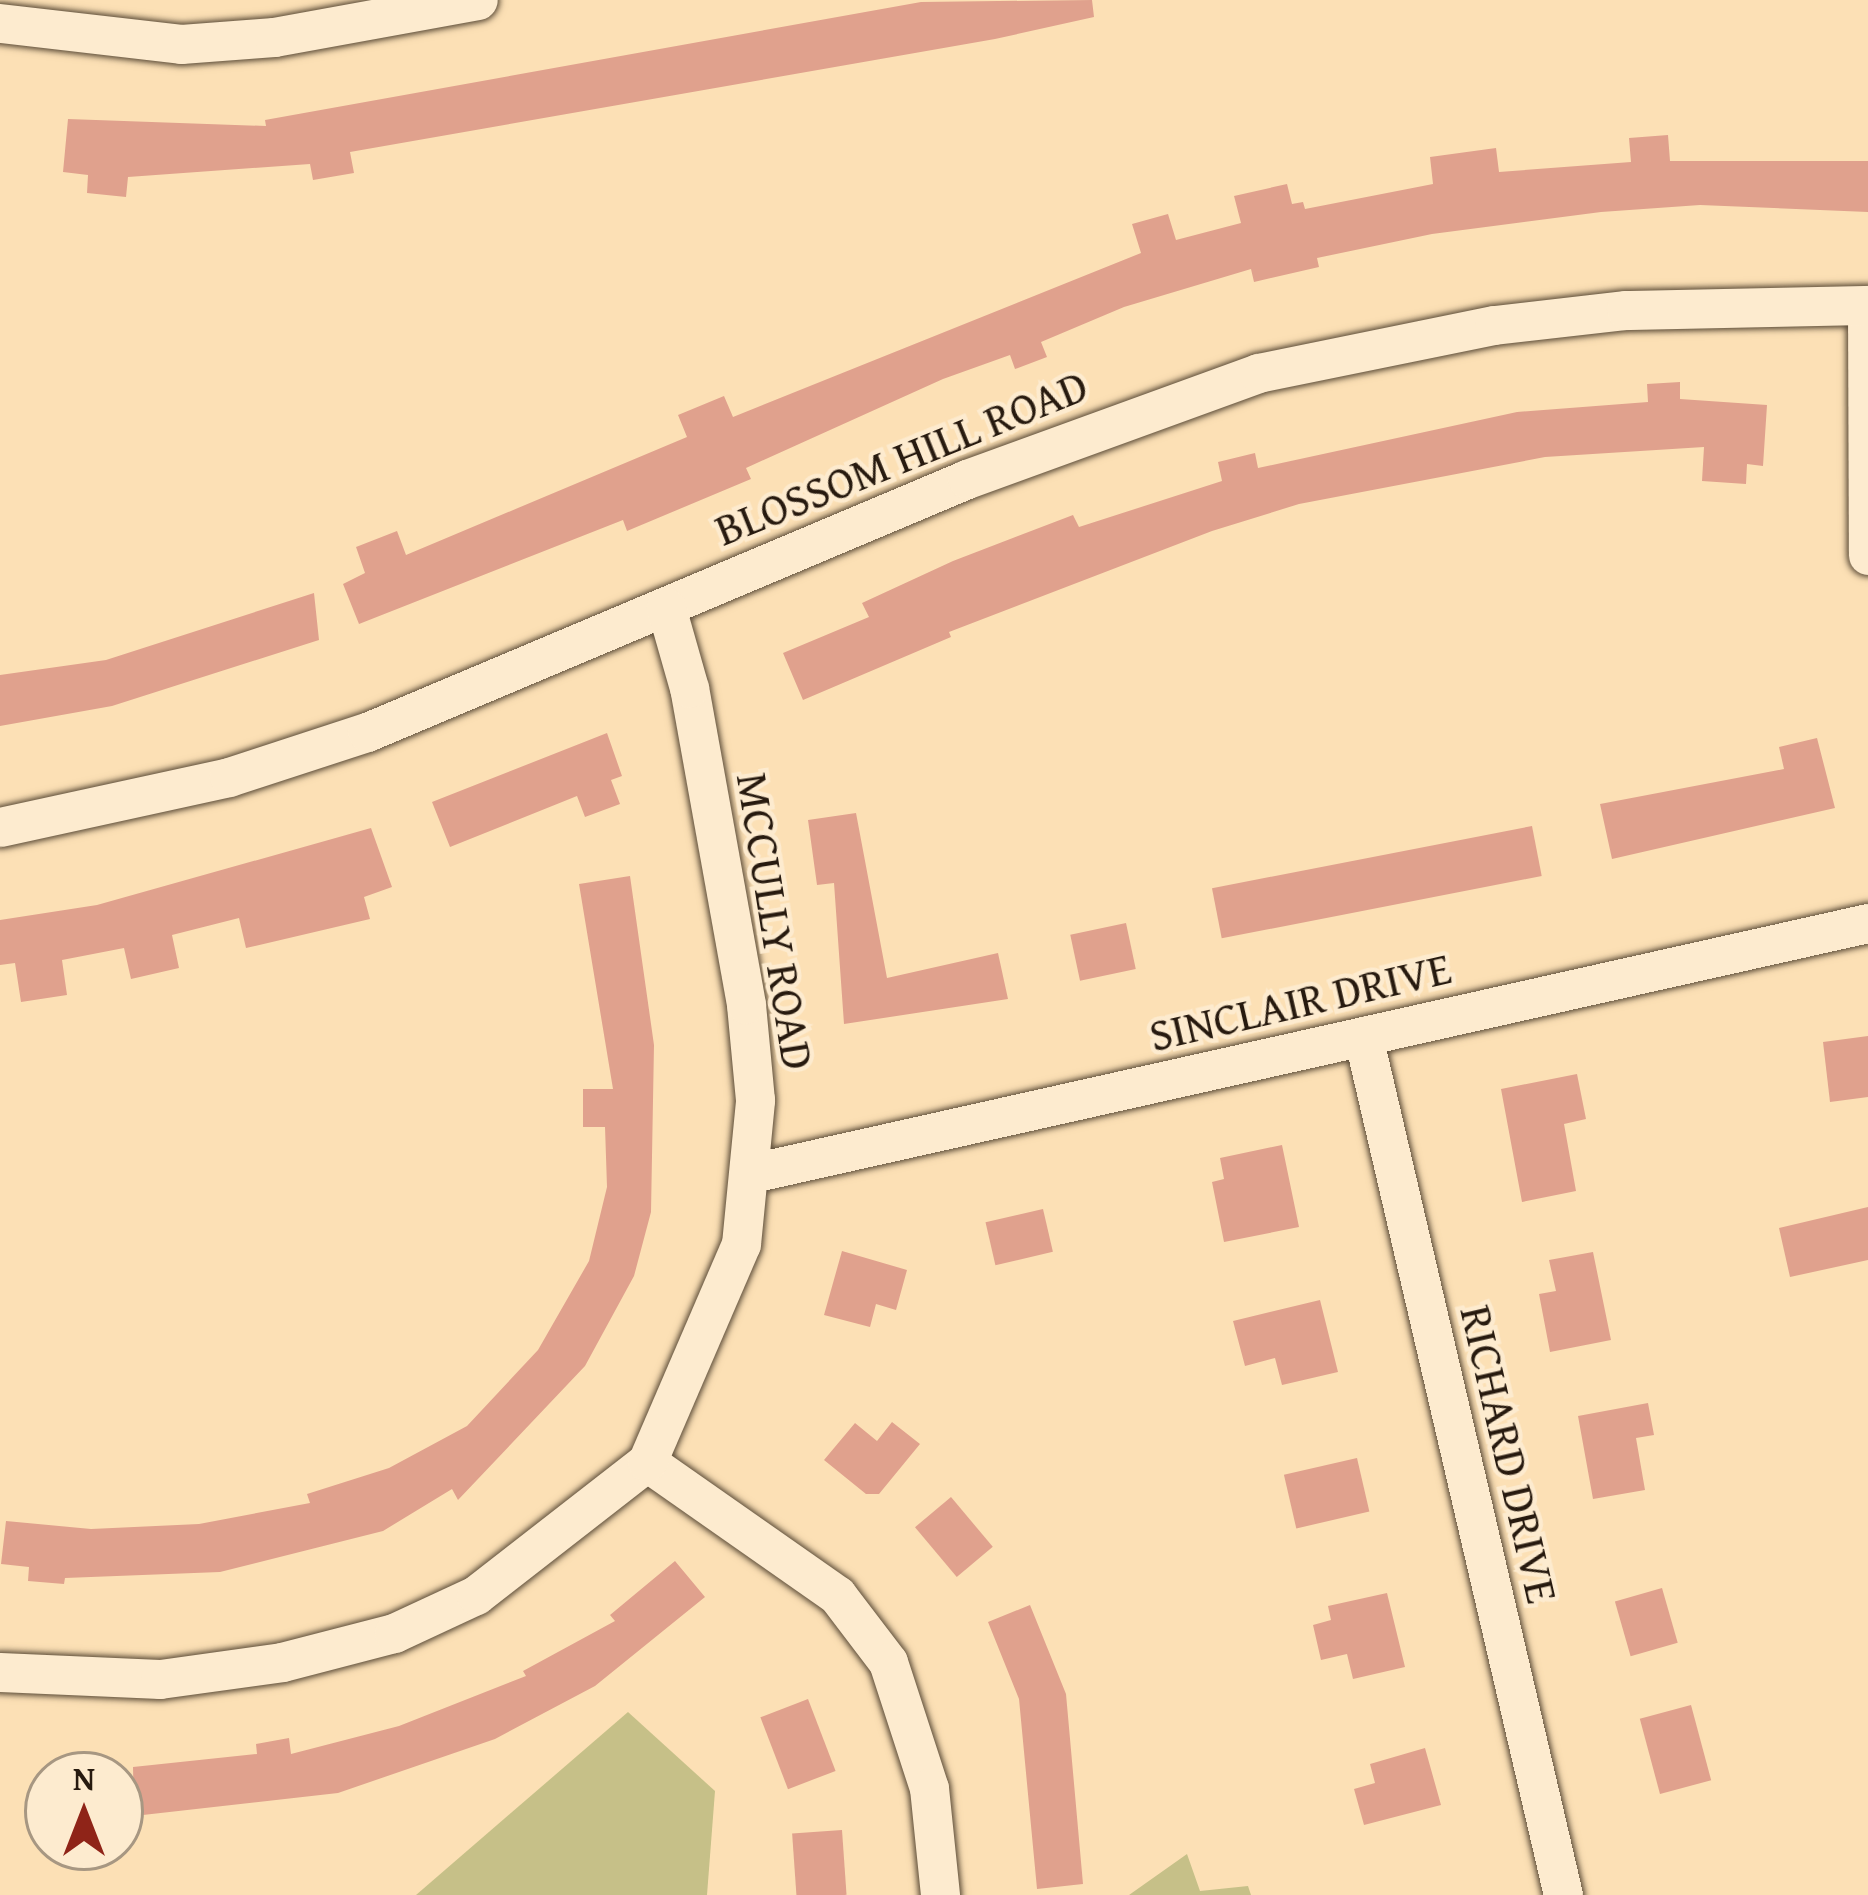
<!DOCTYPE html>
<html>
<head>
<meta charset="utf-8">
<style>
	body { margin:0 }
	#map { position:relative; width:1868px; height:1895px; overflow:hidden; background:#fce0b5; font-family:"Gentium Book Plus",serif }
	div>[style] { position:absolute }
	.green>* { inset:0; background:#c6c088 }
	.building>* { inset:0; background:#e0a18d; transform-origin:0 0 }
	.roads { filter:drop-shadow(0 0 3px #5c4c38) drop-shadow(0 0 3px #5c4c38) }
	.minor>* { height:39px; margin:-19.5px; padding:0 19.5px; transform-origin:19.5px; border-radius:19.5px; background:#fdebcf }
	span { translate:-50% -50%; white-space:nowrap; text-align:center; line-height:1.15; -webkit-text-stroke:9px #fdebcf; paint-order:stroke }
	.street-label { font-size:45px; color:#271a0f }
	.north { position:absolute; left:24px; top:1751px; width:120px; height:120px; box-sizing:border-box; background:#fdebcf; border:3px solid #a79782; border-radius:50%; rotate:0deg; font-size:33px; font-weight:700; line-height:48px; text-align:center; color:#271a0f }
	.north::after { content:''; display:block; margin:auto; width:42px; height:54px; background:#8f2418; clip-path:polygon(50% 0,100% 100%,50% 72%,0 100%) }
</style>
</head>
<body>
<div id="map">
	<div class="green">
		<i style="clip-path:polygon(628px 1712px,715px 1791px,707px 1895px,416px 1895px)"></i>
		<i style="clip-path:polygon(1187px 1854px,1200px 1891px,1248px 1886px,1251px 1895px,1129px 1895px)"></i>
	</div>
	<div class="building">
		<i style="clip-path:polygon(1092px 0,1094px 17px,995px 39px,350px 152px,354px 173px,313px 180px,310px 164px,128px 177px,126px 197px,87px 193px,88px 175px,63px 172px,68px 119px,266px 126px,265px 120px,921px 2px)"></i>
		<i style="clip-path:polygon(1668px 135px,1670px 161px,1868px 161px,1868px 212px,1700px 205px,1601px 212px,1432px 234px,1317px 258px,1319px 267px,1254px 282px,1251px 269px,1124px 307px,1041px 342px,1047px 357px,1015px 369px,1010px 355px,943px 379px,746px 468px,751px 479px,627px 531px,623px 520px,359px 624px,343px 584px,365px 573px,356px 547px,397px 531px,406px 555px,687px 437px,678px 415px,724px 396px,733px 417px,1141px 253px,1132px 224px,1168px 214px,1176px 240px,1241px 223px,1234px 196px,1287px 184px,1292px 204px,1303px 202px,1305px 209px,1433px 184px,1430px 157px,1496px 148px,1499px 172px,1631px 162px,1629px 138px)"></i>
		<i style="clip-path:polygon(1680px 382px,1680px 399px,1767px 405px,1763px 466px,1747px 464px,1746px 484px,1702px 481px,1704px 447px,1545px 457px,1299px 504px,1212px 531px,949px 632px,951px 637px,803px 700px,783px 653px,869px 617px,862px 603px,953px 561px,1073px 515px,1079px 527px,1222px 481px,1218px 462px,1255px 453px,1258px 468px,1517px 412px,1648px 402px,1647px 384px)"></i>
		<i style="clip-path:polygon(314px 593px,319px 640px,112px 706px,0 726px,0 675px,106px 660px)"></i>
		<i style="clip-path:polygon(607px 733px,622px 776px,611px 780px,620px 804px,585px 817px,577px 796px,450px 847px,432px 802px)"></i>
		<i style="clip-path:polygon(1817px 738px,1835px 808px,1612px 859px,1600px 804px,1784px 769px,1779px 747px)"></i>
		<i style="clip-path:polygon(856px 813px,887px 978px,998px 953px,1008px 999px,844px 1024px,834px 883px,817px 885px,808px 820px)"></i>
		<i style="left:1532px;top:826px;width:51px;height:326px;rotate:79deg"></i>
		<i style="clip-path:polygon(371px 828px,392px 887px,364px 897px,370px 919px,246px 948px,239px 918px,172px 935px,179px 968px,131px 979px,124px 948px,62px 960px,67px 995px,21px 1002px,15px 963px,0 965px,0 920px,97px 905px)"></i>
		<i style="clip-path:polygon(630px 876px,654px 1045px,651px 1212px,634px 1276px,585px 1366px,458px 1500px,452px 1489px,383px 1531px,220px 1572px,65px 1578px,64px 1584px,28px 1581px,29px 1567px,1px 1564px,6px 1521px,91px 1529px,199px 1524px,310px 1503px,307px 1494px,389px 1468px,467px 1426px,538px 1350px,589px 1261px,607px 1187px,605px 1127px,583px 1127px,583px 1089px,613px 1089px,579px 884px)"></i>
		<i style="left:1126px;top:923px;width:47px;height:57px;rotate:78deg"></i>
		<i style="clip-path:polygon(1868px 1036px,1868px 1097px,1830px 1102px,1823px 1042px)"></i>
		<i style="clip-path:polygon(1577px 1074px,1586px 1119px,1564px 1124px,1576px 1191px,1522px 1202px,1501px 1089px)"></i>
		<i style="clip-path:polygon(1282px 1145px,1299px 1227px,1224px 1242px,1212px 1182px,1224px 1179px,1220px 1158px)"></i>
		<i style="clip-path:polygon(1868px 1207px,1868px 1260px,1790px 1277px,1779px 1228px)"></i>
		<i style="left:1043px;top:1209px;width:44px;height:59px;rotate:77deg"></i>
		<i style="clip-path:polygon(842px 1251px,907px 1270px,896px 1310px,876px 1304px,870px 1327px,824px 1315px)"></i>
		<i style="clip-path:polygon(1593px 1252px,1611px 1340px,1550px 1352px,1539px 1294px,1556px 1291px,1549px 1260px)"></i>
		<i style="clip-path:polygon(1320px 1300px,1338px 1372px,1282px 1385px,1275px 1358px,1245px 1366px,1233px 1321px)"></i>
		<i style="clip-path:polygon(1648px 1403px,1654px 1435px,1636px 1438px,1645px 1490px,1593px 1499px,1578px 1416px)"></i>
		<i style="clip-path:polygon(892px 1422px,920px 1444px,879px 1494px,866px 1494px,824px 1460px,855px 1423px,877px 1441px)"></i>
		<i style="left:1357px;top:1458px;width:55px;height:75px;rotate:77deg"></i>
		<i style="left:951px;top:1497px;width:65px;height:47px;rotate:50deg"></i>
		<i style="clip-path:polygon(675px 1561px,705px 1597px,595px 1686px,495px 1739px,338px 1793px,134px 1816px,133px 1767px,257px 1754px,256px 1744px,289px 1738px,291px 1754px,399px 1726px,526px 1676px,523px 1671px,615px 1621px,610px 1615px)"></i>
		<i style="left:1662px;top:1588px;width:57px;height:49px;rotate:74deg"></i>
		<i style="clip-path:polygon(1387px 1593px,1405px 1667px,1353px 1679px,1347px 1654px,1321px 1660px,1313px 1625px,1331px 1620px,1328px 1606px)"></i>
		<i style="clip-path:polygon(1030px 1605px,1066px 1694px,1083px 1884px,1037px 1889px,1019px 1699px,988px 1622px)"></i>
		<i style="left:808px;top:1699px;width:77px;height:51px;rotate:69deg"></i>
		<i style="left:1691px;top:1705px;width:78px;height:53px;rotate:75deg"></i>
		<i style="clip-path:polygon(1425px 1748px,1441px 1805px,1364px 1825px,1354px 1789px,1375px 1783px,1370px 1764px)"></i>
		<i style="left:842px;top:1830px;width:65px;height:50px;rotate:86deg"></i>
	</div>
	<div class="roads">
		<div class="minor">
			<i style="left:0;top:23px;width:182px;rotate:6.6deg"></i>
			<i style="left:181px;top:44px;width:93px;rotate:-4.3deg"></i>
			<i style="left:274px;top:37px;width:207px;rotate:-10.3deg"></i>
			<i style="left:1867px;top:305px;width:250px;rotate:89.8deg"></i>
			<i style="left:0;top:827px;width:234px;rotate:-12.3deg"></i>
			<i style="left:229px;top:777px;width:145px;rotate:-18.1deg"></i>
			<i style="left:367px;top:732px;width:651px;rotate:-22.86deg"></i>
			<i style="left:967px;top:479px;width:310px;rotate:-20deg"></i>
			<i style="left:1258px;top:373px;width:241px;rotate:-11.5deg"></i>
			<i style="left:1494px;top:325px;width:133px;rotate:-6.5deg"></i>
			<i style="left:1626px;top:310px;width:242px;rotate:-1.2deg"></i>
			<i style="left:1363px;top:1036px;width:882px;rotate:76.89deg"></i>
			<i style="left:752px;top:1173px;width:1144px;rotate:-12.63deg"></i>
			<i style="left:647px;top:1462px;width:232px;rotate:35deg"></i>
			<i style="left:837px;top:1595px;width:84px;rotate:52.7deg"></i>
			<i style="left:888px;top:1662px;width:133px;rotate:72deg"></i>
			<i style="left:929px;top:1788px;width:108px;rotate:84.1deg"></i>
			<i style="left:0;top:1672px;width:160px;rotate:2.5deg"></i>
			<i style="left:160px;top:1679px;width:123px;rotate:-7.9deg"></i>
			<i style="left:282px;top:1662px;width:116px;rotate:-14.5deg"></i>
			<i style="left:394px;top:1633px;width:90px;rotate:-24.9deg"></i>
			<i style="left:476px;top:1595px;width:217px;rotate:-37.9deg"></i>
			<i style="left:647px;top:1462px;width:237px;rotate:-66.7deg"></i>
			<i style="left:741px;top:1244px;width:145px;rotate:-84.4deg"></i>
			<i style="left:755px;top:1100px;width:96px;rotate:-95.4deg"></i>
			<i style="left:746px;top:1004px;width:321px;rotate:-100.2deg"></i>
			<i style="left:689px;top:688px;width:84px;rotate:-105.9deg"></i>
		</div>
	</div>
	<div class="street-label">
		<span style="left:901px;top:457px;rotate:-22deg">BLOSSOM HILL ROAD</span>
		<span style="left:776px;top:921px;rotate:81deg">MCCULLY ROAD</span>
		<span style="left:1300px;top:1001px;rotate:-13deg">SINCLAIR DRIVE</span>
		<span style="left:1510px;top:1454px;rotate:77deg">RICHARD DRIVE</span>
	</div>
	<div class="north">N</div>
</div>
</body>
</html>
